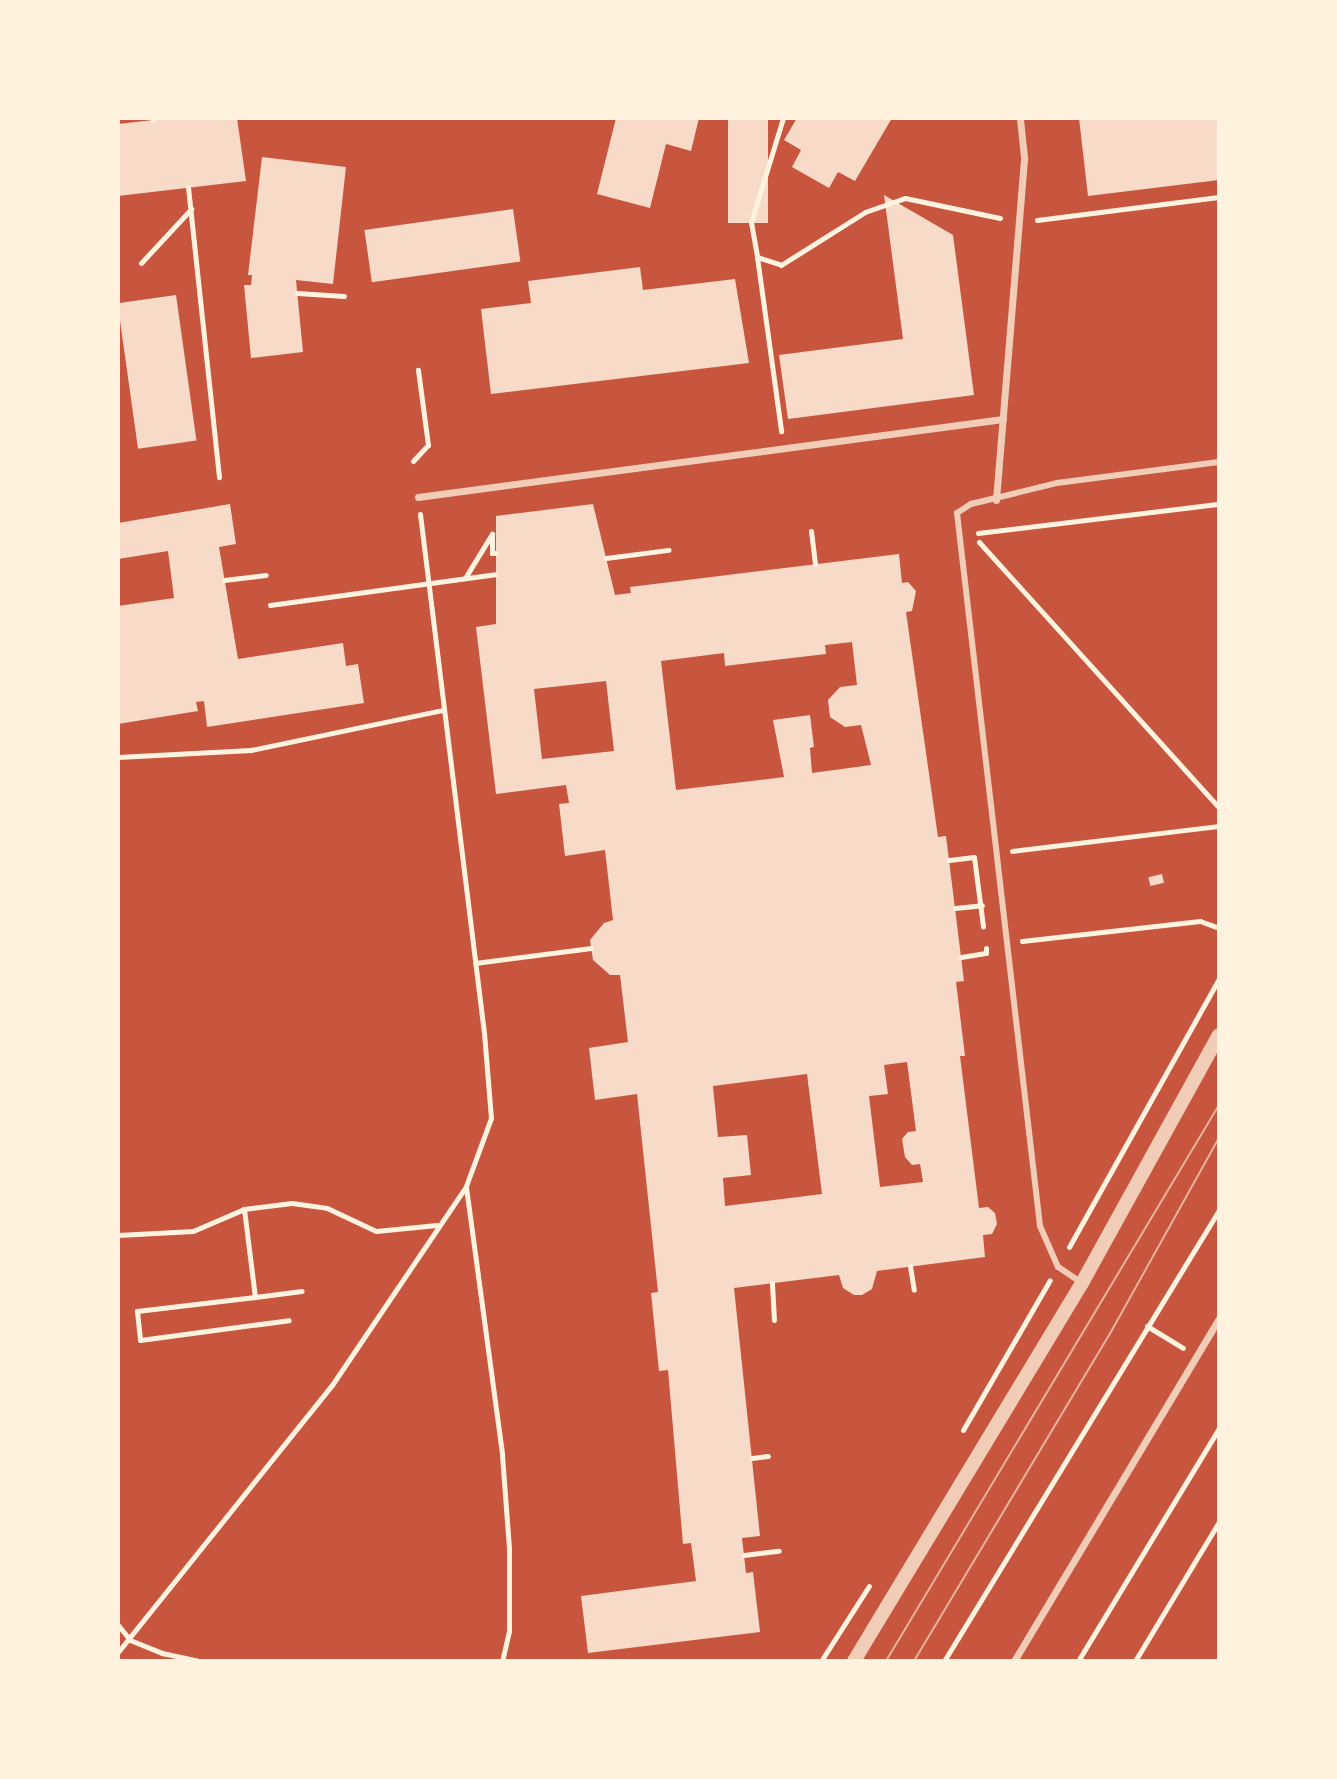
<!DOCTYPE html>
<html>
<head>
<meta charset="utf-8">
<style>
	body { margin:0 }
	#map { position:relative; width:1337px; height:1779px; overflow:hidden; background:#c8553d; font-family:"Noto Sans",sans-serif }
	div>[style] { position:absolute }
	.building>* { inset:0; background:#f7dbc8; transform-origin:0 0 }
	.path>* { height:5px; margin:-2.5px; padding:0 2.5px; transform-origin:2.5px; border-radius:2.5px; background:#fff3e0 }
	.service>* { height:6px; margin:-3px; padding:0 3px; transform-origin:3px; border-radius:3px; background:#f1ccb7 }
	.pedestrian>* { height:7px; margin:-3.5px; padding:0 3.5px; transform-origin:3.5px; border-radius:3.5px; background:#f1ccb7 }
	.tertiary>* { height:14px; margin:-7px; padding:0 7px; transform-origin:7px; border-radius:7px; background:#f1ccb7 }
	.tram>* { height:2px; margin:-1px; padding:0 1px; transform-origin:1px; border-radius:1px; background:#e9b49f }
	span { translate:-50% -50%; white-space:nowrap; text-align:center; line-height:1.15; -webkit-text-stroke:8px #fff3e0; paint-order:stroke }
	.frame { position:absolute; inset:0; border:120px solid #fff3e0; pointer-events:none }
</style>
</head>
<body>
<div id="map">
	<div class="building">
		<i style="clip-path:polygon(171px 118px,237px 118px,246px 181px,118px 196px,118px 124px)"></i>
		<i style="clip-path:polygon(616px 118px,699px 118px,691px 151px,666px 144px,650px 208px,597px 194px)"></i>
		<i style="left:728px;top:118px;width:40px;height:105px"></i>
		<i style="clip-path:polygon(797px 118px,892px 118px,855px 181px,838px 172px,829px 188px,792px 167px,801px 150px,784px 140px)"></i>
		<i style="clip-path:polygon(1079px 118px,1219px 118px,1219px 180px,1088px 196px)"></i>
		<i style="clip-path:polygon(262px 157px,346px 167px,333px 284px,296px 280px,303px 352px,251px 358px,244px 285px,251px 285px,252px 275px,248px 275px)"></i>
		<i style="clip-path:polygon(884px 195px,953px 235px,974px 395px,788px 419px,779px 355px,903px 339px)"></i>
		<i style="left:513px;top:209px;width:53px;height:150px;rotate:82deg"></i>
		<i style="clip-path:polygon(640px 267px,643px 290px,735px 279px,749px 363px,491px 394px,481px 309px,531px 303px,528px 281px)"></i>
		<i style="left:176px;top:295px;width:147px;height:59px;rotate:82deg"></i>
		<i style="clip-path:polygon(230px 504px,236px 544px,219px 547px,238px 659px,343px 643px,346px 666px,358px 664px,364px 703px,207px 727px,204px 701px,196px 702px,198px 711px,118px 724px,118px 606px,174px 598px,168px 551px,118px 559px,118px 523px)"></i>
		<i style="clip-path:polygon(evenodd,593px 504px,615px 595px,631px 593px,630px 587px,899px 554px,902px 583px,908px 582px,916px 591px,912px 611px,906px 612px,938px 837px,946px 836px,964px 981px,956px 982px,965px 1056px,960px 1056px,979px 1208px,988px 1207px,995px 1213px,997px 1224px,992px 1234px,983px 1235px,985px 1257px,877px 1271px,872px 1289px,862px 1295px,854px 1295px,843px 1288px,839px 1275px,734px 1288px,760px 1536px,742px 1538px,746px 1573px,753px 1572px,760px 1632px,588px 1653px,581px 1596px,696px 1581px,691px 1543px,683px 1544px,668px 1370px,659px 1371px,651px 1293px,658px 1292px,637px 1094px,595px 1100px,589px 1048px,628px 1042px,620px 975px,610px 975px,593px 960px,590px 940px,604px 923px,613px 920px,605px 850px,565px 856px,559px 804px,569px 803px,566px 785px,496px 794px,476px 627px,496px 624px,496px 516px,593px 504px,852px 642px,857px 685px,840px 687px,828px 700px,830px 717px,845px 727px,861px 725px,871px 765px,812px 773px,810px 748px,814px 747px,810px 715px,773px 720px,784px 777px,676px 790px,661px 661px,724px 653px,725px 666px,826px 654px,825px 645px,852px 642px,593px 504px,606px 681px,614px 751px,542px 759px,534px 689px,606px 681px,593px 504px,907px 1062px,916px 1131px,908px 1132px,902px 1139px,905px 1157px,912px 1165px,920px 1164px,923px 1182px,880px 1187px,869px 1096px,888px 1094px,884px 1065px,907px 1062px,593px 504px,807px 1074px,822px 1194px,725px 1206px,723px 1178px,751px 1175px,747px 1135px,718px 1137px,713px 1086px,807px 1074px)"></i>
		<i style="left:1162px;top:874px;width:9px;height:14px;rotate:77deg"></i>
	</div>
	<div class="path">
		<i style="left:153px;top:118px;width:2px;rotate:90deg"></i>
		<i style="left:783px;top:118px;width:109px;rotate:107.1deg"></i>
		<i style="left:751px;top:222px;width:36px;rotate:80deg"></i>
		<i style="left:757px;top:257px;width:25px;rotate:18deg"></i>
		<i style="left:781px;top:265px;width:99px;rotate:-32.2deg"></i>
		<i style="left:865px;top:212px;width:42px;rotate:-19.3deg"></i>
		<i style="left:905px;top:198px;width:97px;rotate:11.9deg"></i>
		<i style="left:188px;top:187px;width:292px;rotate:83.9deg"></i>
		<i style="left:1037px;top:220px;width:183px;rotate:-7.2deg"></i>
		<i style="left:757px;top:257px;width:176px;rotate:82.1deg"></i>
		<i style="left:141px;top:263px;width:74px;rotate:-47.2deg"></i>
		<i style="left:297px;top:293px;width:47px;rotate:3.7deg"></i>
		<i style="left:413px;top:461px;width:22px;rotate:-47deg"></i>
		<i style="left:428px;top:445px;width:76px;rotate:-97.6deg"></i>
		<i style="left:811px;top:531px;width:33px;rotate:83deg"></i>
		<i style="left:978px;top:533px;width:243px;rotate:-6.9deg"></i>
		<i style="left:979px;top:542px;width:358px;rotate:47.9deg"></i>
		<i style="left:606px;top:558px;width:63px;rotate:-7.4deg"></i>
		<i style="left:465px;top:578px;width:52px;rotate:-58.5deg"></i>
		<i style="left:492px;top:534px;width:19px;rotate:90deg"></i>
		<i style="left:492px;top:553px;width:4px"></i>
		<i style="left:224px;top:580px;width:42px;rotate:-6.8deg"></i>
		<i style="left:270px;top:605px;width:227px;rotate:-7.8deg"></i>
		<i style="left:118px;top:757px;width:133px;rotate:-3deg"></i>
		<i style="left:251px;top:750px;width:195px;rotate:-11.8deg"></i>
		<i style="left:1012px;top:851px;width:209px;rotate:-6.9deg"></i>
		<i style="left:949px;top:860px;width:25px;rotate:-7deg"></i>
		<i style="left:974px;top:857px;width:70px;rotate:82.6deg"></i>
		<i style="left:955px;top:908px;width:27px;rotate:-6deg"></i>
		<i style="left:1022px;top:941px;width:179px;rotate:-6.4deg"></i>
		<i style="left:1200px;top:921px;width:20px;rotate:20deg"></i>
		<i style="left:961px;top:957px;width:25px;rotate:-9deg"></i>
		<i style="left:986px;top:953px;width:5px;rotate:-90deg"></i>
		<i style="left:475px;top:963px;width:117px;rotate:-7.4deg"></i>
		<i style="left:466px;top:1187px;width:270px;rotate:82.3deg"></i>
		<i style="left:502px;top:1455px;width:94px;rotate:85.7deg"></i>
		<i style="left:509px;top:1549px;width:82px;rotate:90deg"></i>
		<i style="left:509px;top:1631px;width:31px;rotate:103deg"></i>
		<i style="left:244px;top:1209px;width:89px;rotate:82.9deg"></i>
		<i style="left:255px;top:1297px;width:119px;rotate:173.2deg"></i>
		<i style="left:137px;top:1311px;width:29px;rotate:84deg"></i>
		<i style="left:140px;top:1340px;width:150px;rotate:-7.6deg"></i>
		<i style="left:118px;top:1235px;width:75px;rotate:-3.1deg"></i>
		<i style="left:193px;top:1231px;width:56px;rotate:-23.3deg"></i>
		<i style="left:244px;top:1209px;width:48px;rotate:-7.1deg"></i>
		<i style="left:292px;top:1203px;width:35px;rotate:8deg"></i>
		<i style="left:327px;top:1208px;width:54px;rotate:25.1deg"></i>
		<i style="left:376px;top:1231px;width:61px;rotate:-5.6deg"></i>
		<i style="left:1069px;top:1247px;width:307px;rotate:-60.8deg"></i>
		<i style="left:910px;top:1266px;width:24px;rotate:81deg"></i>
		<i style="left:772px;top:1283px;width:37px;rotate:87deg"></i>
		<i style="left:255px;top:1297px;width:47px;rotate:-7.3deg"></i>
		<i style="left:1147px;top:1326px;width:42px;rotate:31.4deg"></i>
		<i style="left:963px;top:1430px;width:173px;rotate:-59.9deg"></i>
		<i style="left:752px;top:1458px;width:16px;rotate:-7deg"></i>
		<i style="left:744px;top:1555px;width:35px;rotate:-7deg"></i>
		<i style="left:118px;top:1625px;width:19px;rotate:51deg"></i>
		<i style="left:130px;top:1640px;width:35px;rotate:22deg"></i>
		<i style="left:162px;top:1653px;width:39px;rotate:12deg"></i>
		<i style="left:118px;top:1652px;width:342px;rotate:-51.3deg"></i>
		<i style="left:332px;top:1385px;width:240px;rotate:-56deg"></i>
		<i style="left:466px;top:1186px;width:72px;rotate:-69.8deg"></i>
		<i style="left:491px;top:1118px;width:85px;rotate:-94.7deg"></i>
		<i style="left:484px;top:1033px;width:523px;rotate:-97.03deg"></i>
		<i style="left:821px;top:1661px;width:89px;rotate:-57.4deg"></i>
		<i style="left:944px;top:1661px;width:528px;rotate:-58.63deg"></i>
		<i style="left:1078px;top:1661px;width:272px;rotate:-58.8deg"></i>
		<i style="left:1135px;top:1661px;width:162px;rotate:-58.9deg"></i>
	</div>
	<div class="service">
		<i style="left:1082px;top:1283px;width:29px;rotate:-146deg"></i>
		<i style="left:1058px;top:1267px;width:45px;rotate:-113.7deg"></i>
		<i style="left:1040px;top:1226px;width:718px;rotate:-96.64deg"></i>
		<i style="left:957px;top:513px;width:17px;rotate:-33deg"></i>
		<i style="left:971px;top:504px;width:89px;rotate:-13.7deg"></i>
		<i style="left:1057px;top:483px;width:163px;rotate:-7.4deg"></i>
	</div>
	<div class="pedestrian">
		<i style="left:418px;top:497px;width:590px;rotate:-7.59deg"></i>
		<i style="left:996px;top:500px;width:344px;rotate:-85.3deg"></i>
		<i style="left:1024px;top:157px;width:39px;rotate:-96deg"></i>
		<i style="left:1014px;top:1661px;width:399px;rotate:-59.1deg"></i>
	</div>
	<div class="tertiary">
		<i style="left:854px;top:1661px;width:441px;rotate:-58.9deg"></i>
		<i style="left:1082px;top:1283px;width:283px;rotate:-61.1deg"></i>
	</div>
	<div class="tram">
		<i style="left:886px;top:1661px;width:648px;rotate:-59.08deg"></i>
		<i style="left:914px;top:1661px;width:386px;rotate:-59.1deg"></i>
		<i style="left:1112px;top:1330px;width:220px;rotate:-60.9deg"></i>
	</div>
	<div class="frame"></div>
</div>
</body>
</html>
